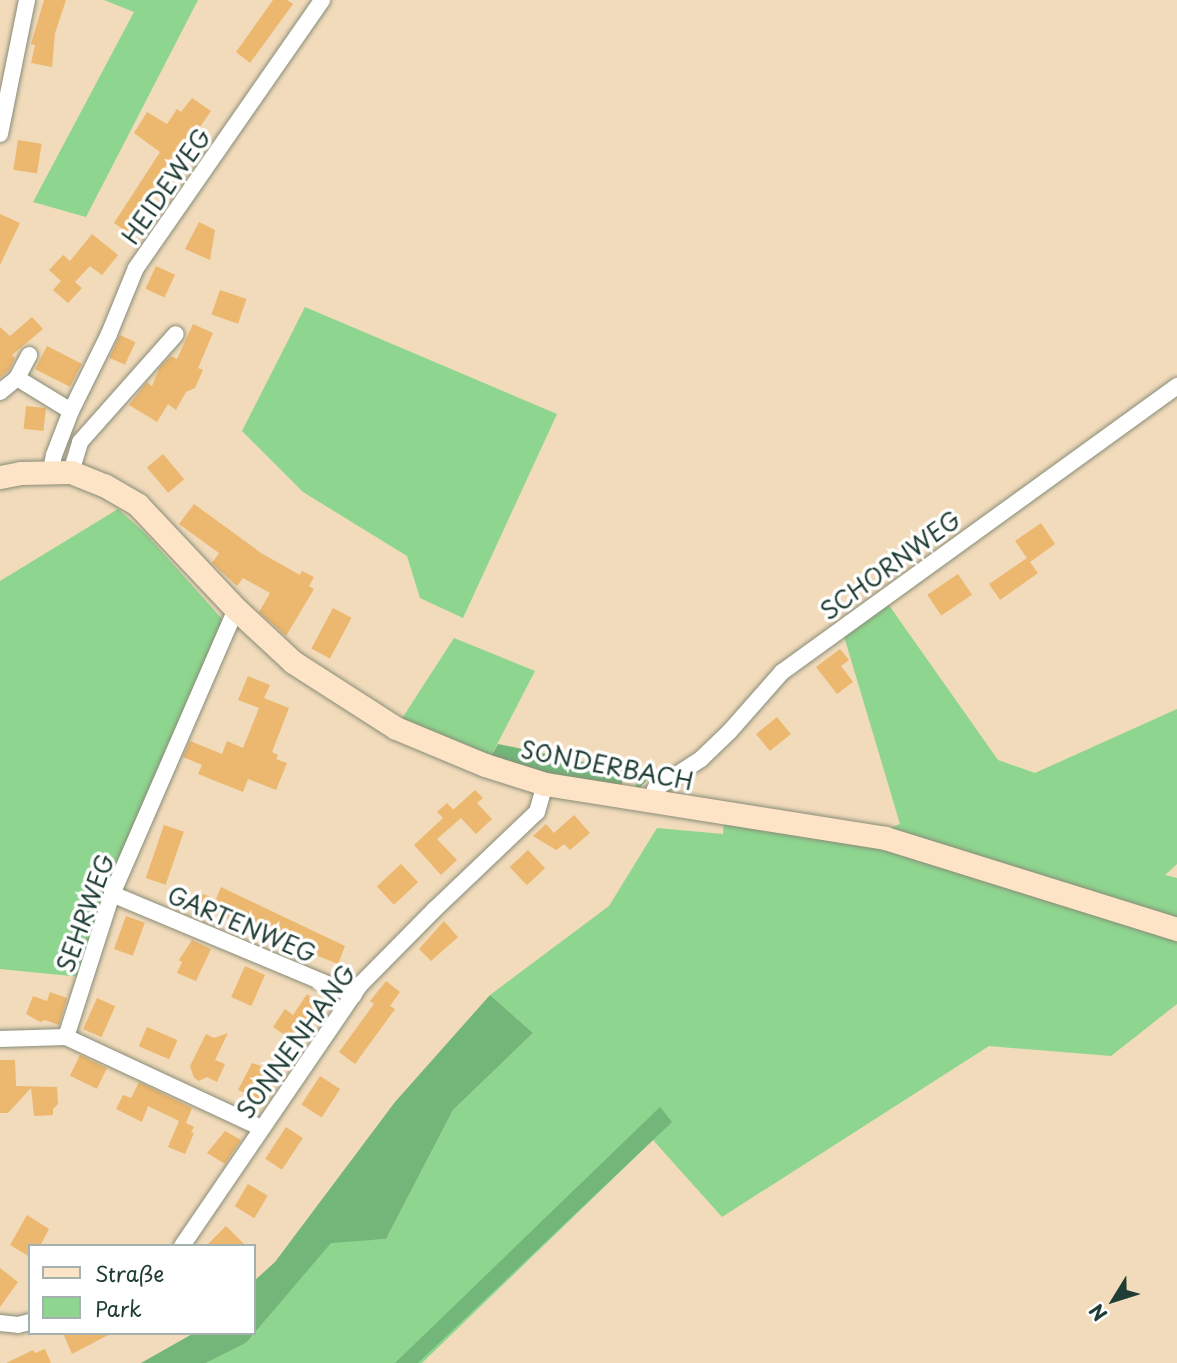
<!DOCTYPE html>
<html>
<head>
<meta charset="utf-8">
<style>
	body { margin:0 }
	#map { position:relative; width:1177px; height:1363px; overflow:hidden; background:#f1dbbb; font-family:"Playpen Sans",sans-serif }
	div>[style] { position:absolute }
	.green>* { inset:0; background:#8ed58f }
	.forest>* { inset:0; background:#72b67a }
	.building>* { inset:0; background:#ecb76e; transform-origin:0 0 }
	.roads { filter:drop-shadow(0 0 2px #888c78) drop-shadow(0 0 2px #888c78) }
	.street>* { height:16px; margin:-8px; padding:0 8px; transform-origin:8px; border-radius:8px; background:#fff }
	.secondary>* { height:23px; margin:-11.5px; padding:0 11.5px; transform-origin:11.5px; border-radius:11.5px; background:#fee4c6 }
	span { translate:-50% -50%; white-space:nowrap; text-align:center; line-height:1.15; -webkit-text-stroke:7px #fff; paint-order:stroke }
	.street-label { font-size:24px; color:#1f3d34 }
	.legend { position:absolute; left:28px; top:1244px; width:228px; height:91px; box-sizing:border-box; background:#fff; border:2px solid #a5b1ae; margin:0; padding:9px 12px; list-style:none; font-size:21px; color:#1f3d34 }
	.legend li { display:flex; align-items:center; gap:14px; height:35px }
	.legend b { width:35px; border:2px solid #a5b1ae }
	.north { position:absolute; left:1079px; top:1265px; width:70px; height:70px; -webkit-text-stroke:5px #fff; paint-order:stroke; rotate:232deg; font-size:19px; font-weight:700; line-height:28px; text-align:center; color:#1f3d34 }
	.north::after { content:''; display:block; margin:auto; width:24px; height:32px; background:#1f3d34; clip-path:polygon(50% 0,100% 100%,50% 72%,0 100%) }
</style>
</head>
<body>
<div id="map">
	<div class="green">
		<i style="clip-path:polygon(104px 0,198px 0,86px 217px,33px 202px,134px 12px)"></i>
		<i style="clip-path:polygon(305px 307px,557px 414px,463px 618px,420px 598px,407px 556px,303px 492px,242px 431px)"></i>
		<i style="clip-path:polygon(118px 509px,145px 533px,224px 621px,81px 977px,0 969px,0 581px)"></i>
		<i style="clip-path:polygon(886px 601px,998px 760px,1035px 773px,1177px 709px,1177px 864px,1165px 875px,1177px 878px,1177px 921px,890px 828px,900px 824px,843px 633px)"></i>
		<i style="clip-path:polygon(454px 638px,535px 671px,490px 758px,401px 720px)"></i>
		<i style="clip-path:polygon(724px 822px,880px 844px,1177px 937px,1177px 1004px,1111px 1056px,989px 1046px,722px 1217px,653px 1140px,422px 1363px,206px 1363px,246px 1343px,331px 1242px,386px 1239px,453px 1110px,533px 1033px,490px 995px,609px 906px,657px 828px,723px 834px)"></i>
	</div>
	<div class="forest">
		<i style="clip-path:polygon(498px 744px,633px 772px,656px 770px,636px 792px,636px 782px,623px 779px,621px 789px,546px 776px,490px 758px)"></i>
		<i style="clip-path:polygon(490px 995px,533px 1033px,453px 1110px,386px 1239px,331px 1243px,246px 1343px,206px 1363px,141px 1363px,194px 1333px,254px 1333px,254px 1281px,275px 1262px,395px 1102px)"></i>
		<i style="clip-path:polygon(660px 1107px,672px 1122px,418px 1363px,395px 1363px)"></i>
	</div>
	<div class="building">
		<i style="clip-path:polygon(44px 0,66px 0,55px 33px,52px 67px,31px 63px,35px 45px,31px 44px)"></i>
		<i style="clip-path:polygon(273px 0,287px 0,293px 4px,250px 63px,236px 52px)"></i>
		<i style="clip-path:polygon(192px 98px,211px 111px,200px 127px,196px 124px,163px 170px,170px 175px,146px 206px,150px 209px,131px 235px,114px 223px,160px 152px,134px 133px,147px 112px,167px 124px,177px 109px,181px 112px)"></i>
		<i style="left:18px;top:140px;width:24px;height:30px;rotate:9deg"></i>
		<i style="clip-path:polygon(0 214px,20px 223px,0 265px)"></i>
		<i style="clip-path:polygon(199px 222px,215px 230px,210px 260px,185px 249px)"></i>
		<i style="clip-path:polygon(92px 234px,118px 255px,102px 275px,90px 266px,75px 282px,82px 288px,68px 303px,53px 290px,61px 281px,49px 270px,63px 255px,70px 261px)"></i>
		<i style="left:156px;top:266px;width:21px;height:25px;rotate:25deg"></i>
		<i style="left:220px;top:290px;width:28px;height:26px;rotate:19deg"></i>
		<i style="clip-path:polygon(32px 317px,43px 329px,12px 355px,15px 358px,9px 370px,0 378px,0 327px,10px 336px)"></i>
		<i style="clip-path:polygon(193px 324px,213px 333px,198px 368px,203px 370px,195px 388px,186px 392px,176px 410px,168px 404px,157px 422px,129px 405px,147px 382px,152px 386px,160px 367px,171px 356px,177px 359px)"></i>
		<i style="left:120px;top:335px;width:17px;height:25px;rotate:25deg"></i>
		<i style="left:47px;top:346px;width:39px;height:26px;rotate:27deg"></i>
		<i style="left:26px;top:406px;width:20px;height:23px;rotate:6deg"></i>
		<i style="left:163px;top:454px;width:33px;height:21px;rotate:50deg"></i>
		<i style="clip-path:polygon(194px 504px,261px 553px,300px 575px,302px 571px,314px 577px,309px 586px,314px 589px,286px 636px,259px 612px,270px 593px,243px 578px,237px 586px,212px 563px,219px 553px,179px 524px)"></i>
		<i style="clip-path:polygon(1041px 523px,1055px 544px,1030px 562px,1038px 573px,1000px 600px,989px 584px,1027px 558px,1015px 541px)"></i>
		<i style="left:958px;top:574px;width:25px;height:37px;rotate:56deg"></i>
		<i style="left:333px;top:608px;width:21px;height:46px;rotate:28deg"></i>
		<i style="clip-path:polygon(840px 649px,849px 660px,841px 666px,853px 682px,837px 694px,816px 667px)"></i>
		<i style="clip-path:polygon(248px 676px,270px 685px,264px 698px,289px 708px,272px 752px,278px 755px,276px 759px,287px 763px,276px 790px,248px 779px,243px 792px,198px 774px,202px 765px,183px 757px,190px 741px,222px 754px,227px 741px,243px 748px,259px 708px,238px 700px)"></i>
		<i style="left:777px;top:717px;width:22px;height:27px;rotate:51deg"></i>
		<i style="clip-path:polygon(475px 790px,483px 798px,477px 803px,492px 819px,476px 834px,453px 810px)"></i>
		<i style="clip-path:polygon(447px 803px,461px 818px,437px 839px,457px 860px,441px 875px,414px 845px,443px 818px,437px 812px)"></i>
		<i style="clip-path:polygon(574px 815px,590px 833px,570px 850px,564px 844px,556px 850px,533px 836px,546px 824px,554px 833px)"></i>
		<i style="left:164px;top:825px;width:21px;height:56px;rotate:19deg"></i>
		<i style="left:528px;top:850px;width:25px;height:25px;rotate:47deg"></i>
		<i style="left:401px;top:864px;width:25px;height:33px;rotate:47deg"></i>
		<i style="clip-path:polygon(221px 887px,345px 946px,338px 964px,296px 947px,295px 949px,195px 905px,200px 893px,216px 899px)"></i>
		<i style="left:126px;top:916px;width:20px;height:35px;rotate:20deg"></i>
		<i style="clip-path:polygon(444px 921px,458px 937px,431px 961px,419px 949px)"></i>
		<i style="clip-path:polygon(192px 940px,211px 949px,196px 981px,177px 973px,182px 962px,179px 960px)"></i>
		<i style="left:245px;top:966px;width:22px;height:34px;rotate:24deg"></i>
		<i style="clip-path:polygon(386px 981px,400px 992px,390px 1006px,395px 1009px,355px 1064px,339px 1052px,374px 1004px,370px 1001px)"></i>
		<i style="clip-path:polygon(50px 992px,67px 998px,59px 1025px,45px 1020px,40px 1022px,26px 1014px,33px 996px,47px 1001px)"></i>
		<i style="clip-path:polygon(307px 994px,325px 1007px,298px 1044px,273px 1027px,285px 1009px,293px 1015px)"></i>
		<i style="left:97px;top:998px;width:20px;height:34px;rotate:24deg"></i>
		<i style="left:147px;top:1027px;width:33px;height:21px;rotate:23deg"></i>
		<i style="clip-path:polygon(228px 1033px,215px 1060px,225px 1064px,217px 1082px,207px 1077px,199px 1081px,194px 1078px,190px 1066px,206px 1034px,214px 1038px)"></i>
		<i style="left:80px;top:1055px;width:30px;height:23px;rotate:26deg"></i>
		<i style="clip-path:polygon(0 1060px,15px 1060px,16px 1086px,57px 1087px,58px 1104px,53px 1109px,53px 1115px,34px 1116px,31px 1088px,8px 1113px,0 1113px)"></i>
		<i style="clip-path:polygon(252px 1063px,280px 1072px,271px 1090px,265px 1087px,259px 1099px,238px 1090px)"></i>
		<i style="left:320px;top:1076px;width:24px;height:34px;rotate:33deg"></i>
		<i style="clip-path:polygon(139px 1082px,192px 1108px,186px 1123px,194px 1127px,191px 1132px,194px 1133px,185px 1154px,168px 1147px,179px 1121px,148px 1106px,142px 1122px,116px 1109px,123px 1095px,131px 1098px)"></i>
		<i style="left:286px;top:1127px;width:20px;height:38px;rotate:33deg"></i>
		<i style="clip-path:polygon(225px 1131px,241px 1140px,225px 1164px,207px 1153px)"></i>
		<i style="left:248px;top:1184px;width:23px;height:26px;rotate:31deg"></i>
		<i style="clip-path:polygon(27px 1215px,49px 1229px,40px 1246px,30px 1246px,30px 1257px,10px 1245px)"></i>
		<i style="clip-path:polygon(226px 1226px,246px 1246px,206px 1246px)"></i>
		<i style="clip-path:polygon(0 1268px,18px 1282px,0 1307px)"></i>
		<i style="clip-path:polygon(63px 1333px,112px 1333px,72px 1354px)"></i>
		<i style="clip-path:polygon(45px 1349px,51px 1363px,6px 1363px,33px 1350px,35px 1353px)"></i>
	</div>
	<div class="roads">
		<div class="street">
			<i style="left:0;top:134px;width:137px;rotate:-78.6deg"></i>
			<i style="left:17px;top:378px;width:63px;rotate:31.4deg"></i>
			<i style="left:0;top:392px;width:22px;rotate:-39deg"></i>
			<i style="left:17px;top:378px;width:26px;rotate:-62deg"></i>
			<i style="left:51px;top:470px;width:15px;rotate:-79deg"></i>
			<i style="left:54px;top:455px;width:47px;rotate:-68.9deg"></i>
			<i style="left:71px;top:411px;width:86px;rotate:-63.7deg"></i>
			<i style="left:109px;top:334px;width:71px;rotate:-67.8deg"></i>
			<i style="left:136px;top:268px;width:326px;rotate:-55.2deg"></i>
			<i style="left:71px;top:472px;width:31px;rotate:-73deg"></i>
			<i style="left:80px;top:442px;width:144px;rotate:-48.4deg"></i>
			<i style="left:236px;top:609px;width:311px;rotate:113.5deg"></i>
			<i style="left:112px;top:894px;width:150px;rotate:107.8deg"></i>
			<i style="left:66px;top:1037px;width:215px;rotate:25deg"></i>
			<i style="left:653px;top:802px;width:13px;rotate:-81deg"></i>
			<i style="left:655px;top:789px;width:55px;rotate:-33.1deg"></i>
			<i style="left:701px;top:759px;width:40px;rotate:-44deg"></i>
			<i style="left:730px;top:731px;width:79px;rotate:-48.6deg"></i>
			<i style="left:782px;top:672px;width:488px;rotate:-35.9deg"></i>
			<i style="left:112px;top:894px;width:262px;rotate:22.7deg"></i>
			<i style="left:0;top:1039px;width:66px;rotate:-1.7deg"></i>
			<i style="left:182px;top:1246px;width:316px;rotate:-55.7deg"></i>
			<i style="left:360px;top:985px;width:105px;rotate:-45.4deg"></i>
			<i style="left:434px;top:910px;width:142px;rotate:-43.6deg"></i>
			<i style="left:537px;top:812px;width:29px;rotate:-74deg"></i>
			<i style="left:0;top:1323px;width:18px;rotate:6deg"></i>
			<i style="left:18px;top:1325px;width:12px;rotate:-14deg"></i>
		</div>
		<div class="secondary">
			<i style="left:0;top:477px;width:20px;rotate:-11deg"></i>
			<i style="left:20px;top:473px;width:51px;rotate:-1.1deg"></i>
			<i style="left:71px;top:472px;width:35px;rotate:22deg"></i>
			<i style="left:104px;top:485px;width:39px;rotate:30deg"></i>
			<i style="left:138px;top:505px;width:143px;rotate:46.7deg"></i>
			<i style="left:236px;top:609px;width:78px;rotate:42.9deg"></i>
			<i style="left:293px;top:662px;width:122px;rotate:32.7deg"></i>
			<i style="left:396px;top:728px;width:96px;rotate:22.6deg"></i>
			<i style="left:485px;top:765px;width:63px;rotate:17.6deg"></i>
			<i style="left:545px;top:784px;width:344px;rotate:9deg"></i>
			<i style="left:885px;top:838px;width:306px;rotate:17.3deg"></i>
		</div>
	</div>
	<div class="street-label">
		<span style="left:166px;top:186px;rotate:-55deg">HEIDEWEG</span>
		<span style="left:890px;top:565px;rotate:-36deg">SCHORNWEG</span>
		<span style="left:607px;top:765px;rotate:11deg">SONDERBACH</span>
		<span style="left:85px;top:913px;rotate:-70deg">SEHRWEG</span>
		<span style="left:242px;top:924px;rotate:23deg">GARTENWEG</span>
		<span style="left:296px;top:1041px;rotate:-54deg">SONNENHANG</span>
	</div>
	<ul class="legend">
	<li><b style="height:9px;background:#fee4c6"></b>Straße</li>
	<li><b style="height:19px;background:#8ed58f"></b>Park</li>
	</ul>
	<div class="north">N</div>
</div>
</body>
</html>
